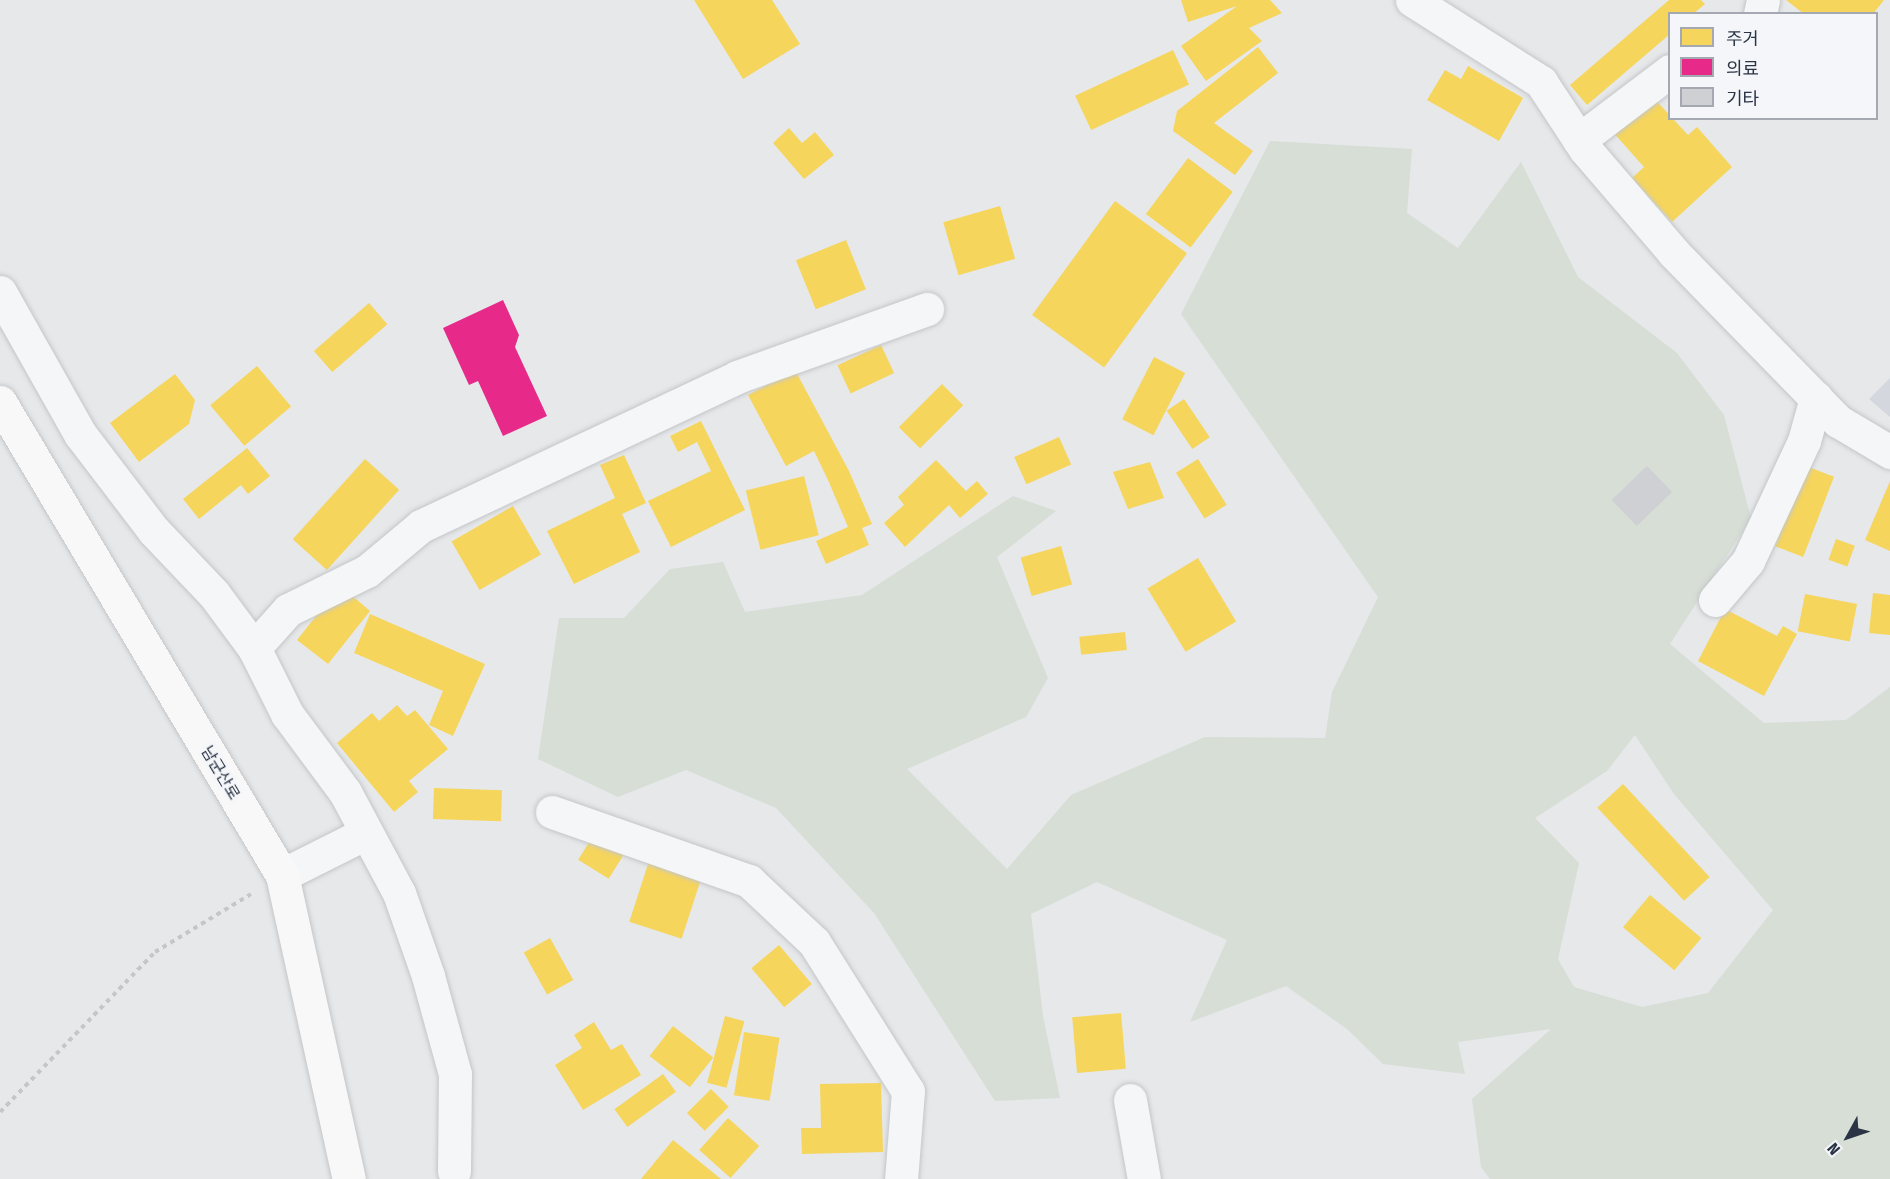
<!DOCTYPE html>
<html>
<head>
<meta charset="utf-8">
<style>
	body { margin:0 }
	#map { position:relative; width:1890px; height:1179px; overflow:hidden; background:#e6e8ea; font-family:"Fira Sans Condensed","Noto Sans KR",sans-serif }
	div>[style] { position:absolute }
	.built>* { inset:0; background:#d4d7dd }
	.green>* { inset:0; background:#d6ded6 }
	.homes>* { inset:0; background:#f6d55c; transform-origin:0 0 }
	.health>* { inset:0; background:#e7298a }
	.building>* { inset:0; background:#ced0d3; transform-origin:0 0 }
	.path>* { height:4px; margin-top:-2px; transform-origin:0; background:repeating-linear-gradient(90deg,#c5c6ca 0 4.5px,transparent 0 9px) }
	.roads { filter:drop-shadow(0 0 2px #c4c6c8) drop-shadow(0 0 2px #c4c6c8) }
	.minor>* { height:33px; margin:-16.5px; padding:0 16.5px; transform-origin:16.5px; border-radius:16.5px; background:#f5f6f7 }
	.major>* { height:33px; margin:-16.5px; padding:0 16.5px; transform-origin:16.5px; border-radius:16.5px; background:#f8f8f8 }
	span { translate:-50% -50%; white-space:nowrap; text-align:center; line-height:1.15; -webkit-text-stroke:6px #f4f6f9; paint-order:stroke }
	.street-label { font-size:16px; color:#2b3445 }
	.legend { position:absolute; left:1668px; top:12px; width:210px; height:108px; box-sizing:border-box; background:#f4f6f9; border:2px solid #a4a8b1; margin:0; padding:8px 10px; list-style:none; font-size:18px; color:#2b3445 }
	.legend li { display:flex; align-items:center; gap:12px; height:30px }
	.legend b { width:30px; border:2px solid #a4a8b1 }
	.north { position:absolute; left:1818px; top:1107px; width:60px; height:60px; -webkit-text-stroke:4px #f4f6f9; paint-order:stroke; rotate:230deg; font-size:16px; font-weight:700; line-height:24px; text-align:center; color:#2b3445 }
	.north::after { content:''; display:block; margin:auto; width:21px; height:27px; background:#2b3445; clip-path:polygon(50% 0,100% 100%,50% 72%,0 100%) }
</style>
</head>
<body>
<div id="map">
	<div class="built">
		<i style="clip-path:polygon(1890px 378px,1890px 417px,1869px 399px)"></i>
	</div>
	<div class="green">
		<i style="clip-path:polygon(evenodd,1270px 141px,1412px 149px,1407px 213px,1458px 248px,1521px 162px,1578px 277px,1677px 353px,1724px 415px,1751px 518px,1670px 644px,1764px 723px,1846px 720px,1890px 687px,1890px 1179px,1490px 1179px,1481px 1167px,1472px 1099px,1551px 1029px,1458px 1042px,1465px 1074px,1383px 1064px,1347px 1029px,1286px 986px,1190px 1022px,1227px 940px,1097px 882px,1031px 914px,1043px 1016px,1060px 1098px,995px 1101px,874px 913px,776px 808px,686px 770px,618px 797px,538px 759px,559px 618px,624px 618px,670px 569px,723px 562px,745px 612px,862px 595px,1013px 496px,1056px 511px,997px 557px,1048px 678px,1026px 717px,907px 769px,1007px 869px,1071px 795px,1205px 737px,1325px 738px,1332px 692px,1378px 597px,1181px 314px,1270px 141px,1635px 735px,1674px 794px,1773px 910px,1708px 993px,1642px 1007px,1574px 987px,1558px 959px,1579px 863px,1535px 818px,1607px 771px,1635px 735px)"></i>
	</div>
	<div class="homes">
		<i style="clip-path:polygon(694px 0,772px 0,800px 44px,743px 79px)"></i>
		<i style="clip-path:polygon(1181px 0,1270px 0,1282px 13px,1249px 28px,1262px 41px,1206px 81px,1181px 46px,1237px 6px,1188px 22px)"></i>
		<i style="clip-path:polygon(1669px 0,1701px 0,1705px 4px,1693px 14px,1670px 14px,1670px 34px,1587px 105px,1570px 85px)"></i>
		<i style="clip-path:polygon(1786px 0,1884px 0,1873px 14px,1804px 14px)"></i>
		<i style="clip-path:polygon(1258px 47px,1278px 73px,1214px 123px,1253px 151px,1235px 175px,1173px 131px,1177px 111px)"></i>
		<i style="left:1173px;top:50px;width:38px;height:108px;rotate:65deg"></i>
		<i style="clip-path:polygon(1468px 66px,1523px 98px,1499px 141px,1427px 100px,1445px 70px,1461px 79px)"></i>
		<i style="clip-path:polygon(1650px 94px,1688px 135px,1697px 127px,1732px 167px,1672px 222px,1632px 178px,1644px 167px,1611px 130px)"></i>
		<i style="clip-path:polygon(789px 128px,802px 143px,815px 132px,834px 155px,804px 179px,773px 143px)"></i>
		<i style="left:1188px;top:158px;width:56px;height:70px;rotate:37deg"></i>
		<i style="left:1115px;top:201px;width:89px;height:141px;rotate:36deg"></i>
		<i style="left:1000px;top:206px;width:55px;height:59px;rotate:74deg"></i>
		<i style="left:846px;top:240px;width:53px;height:54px;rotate:68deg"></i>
		<i style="left:369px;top:303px;width:28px;height:73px;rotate:49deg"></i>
		<i style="left:881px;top:345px;width:31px;height:48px;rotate:65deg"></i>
		<i style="left:1154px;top:357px;width:35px;height:70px;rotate:27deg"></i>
		<i style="left:257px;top:366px;width:53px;height:61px;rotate:50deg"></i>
		<i style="clip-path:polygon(795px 370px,849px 471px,872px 524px,862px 528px,869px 545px,826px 564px,816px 541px,848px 527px,828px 480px,814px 451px,786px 466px,748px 395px)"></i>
		<i style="clip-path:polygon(175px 374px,195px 400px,189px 424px,139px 462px,110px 423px)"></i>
		<i style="left:942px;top:384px;width:30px;height:61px;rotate:45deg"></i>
		<i style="left:1184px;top:399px;width:46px;height:21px;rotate:56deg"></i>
		<i style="clip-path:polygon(701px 421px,745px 510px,671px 547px,648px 501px,711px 471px,697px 442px,678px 452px,670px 436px)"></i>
		<i style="left:1059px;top:437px;width:30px;height:49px;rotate:66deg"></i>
		<i style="clip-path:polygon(247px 448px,270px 476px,248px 494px,241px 485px,199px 519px,183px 499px)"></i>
		<i style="clip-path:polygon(624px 455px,646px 503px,622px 514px,640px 552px,574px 584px,547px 531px,615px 498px,600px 465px)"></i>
		<i style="left:365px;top:459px;width:46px;height:108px;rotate:42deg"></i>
		<i style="left:1198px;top:459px;width:54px;height:26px;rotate:58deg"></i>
		<i style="clip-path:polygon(936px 460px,966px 491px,977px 481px,988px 494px,960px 518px,949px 505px,905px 547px,884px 523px,904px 505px,898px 497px)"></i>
		<i style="clip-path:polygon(1150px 462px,1164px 498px,1128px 509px,1113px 472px)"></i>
		<i style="left:1806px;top:466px;width:30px;height:86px;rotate:21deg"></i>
		<i style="left:804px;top:476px;width:61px;height:60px;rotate:76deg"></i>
		<i style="clip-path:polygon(1890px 481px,1890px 551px,1865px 540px)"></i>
		<i style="left:513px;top:506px;width:56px;height:71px;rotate:60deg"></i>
		<i style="left:1836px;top:539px;width:20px;height:22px;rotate:20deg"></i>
		<i style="left:1061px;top:546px;width:40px;height:42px;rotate:74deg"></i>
		<i style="left:1198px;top:558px;width:74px;height:59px;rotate:59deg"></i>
		<i style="clip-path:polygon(349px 593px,370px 611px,328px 664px,297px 640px,331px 597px,340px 604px)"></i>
		<i style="clip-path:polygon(1873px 593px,1890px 595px,1890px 635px,1869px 633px)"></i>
		<i style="left:1805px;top:594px;width:53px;height:38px;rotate:11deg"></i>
		<i style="clip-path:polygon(1725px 609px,1777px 636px,1783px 626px,1797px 634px,1764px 696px,1698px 661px)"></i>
		<i style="clip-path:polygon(370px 614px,485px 664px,453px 736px,429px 725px,443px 691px,354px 653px)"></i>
		<i style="left:1125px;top:632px;width:18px;height:46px;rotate:84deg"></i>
		<i style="clip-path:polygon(397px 705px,407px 716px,415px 710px,448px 749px,409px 781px,418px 792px,394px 812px,337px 743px,372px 713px,379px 721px)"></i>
		<i style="left:1623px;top:784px;width:127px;height:35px;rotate:47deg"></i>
		<i style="left:434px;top:788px;width:68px;height:31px;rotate:2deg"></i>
		<i style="left:593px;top:836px;width:36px;height:28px;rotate:32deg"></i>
		<i style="left:650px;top:858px;width:55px;height:67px;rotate:18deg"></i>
		<i style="left:1650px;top:895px;width:67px;height:42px;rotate:40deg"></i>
		<i style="left:550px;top:938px;width:48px;height:30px;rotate:61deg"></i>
		<i style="left:779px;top:945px;width:51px;height:36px;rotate:50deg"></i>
		<i style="left:1121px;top:1013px;width:56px;height:49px;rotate:85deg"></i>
		<i style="left:725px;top:1016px;width:20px;height:69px;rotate:15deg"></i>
		<i style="clip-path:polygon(594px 1022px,611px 1050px,622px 1044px,641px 1075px,583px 1110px,555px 1065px,582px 1048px,574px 1035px)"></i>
		<i style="left:673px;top:1026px;width:51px;height:38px;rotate:38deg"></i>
		<i style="left:744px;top:1032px;width:36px;height:64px;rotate:9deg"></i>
		<i style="left:663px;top:1074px;width:22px;height:60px;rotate:54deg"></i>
		<i style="clip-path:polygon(881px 1083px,883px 1152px,802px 1154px,801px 1128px,821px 1128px,820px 1084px)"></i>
		<i style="left:711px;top:1089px;width:25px;height:34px;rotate:45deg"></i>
		<i style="left:728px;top:1118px;width:42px;height:43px;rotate:42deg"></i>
		<i style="clip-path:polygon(673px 1140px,721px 1179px,641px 1179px)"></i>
	</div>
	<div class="health">
		<i style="clip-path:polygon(503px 300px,519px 335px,515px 347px,547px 416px,503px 436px,478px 381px,469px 385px,443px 328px)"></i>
	</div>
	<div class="building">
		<i style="left:1647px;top:466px;width:36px;height:49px;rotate:46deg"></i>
	</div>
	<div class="path">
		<i style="left:0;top:1112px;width:223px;rotate:-45.9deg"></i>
		<i style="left:155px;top:952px;width:112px;rotate:-31.1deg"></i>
	</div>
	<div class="roads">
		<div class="minor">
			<i style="left:1412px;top:0;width:153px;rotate:32.4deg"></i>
			<i style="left:1541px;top:82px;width:80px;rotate:56.7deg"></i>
			<i style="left:1585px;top:149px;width:137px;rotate:49.4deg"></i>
			<i style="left:1674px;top:253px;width:235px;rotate:45.7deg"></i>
			<i style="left:1838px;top:421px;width:61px;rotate:30.8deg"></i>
			<i style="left:1760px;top:14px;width:14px;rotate:-78deg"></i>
			<i style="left:1579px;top:140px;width:114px;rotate:-37.2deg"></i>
			<i style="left:0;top:292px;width:163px;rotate:60.6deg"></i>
			<i style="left:80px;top:434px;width:122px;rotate:52.7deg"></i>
			<i style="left:154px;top:531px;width:87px;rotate:46.4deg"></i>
			<i style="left:214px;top:594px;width:67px;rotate:53.5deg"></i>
			<i style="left:254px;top:648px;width:74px;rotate:63.4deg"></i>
			<i style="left:287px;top:714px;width:97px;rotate:53.4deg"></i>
			<i style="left:345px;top:792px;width:115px;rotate:61.9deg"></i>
			<i style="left:399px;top:893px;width:88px;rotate:70.7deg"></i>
			<i style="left:428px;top:976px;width:102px;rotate:74.6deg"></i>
			<i style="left:455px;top:1074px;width:97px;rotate:90.6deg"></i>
			<i style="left:1715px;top:600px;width:51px;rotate:-49.8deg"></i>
			<i style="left:1748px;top:561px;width:132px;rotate:-65deg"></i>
			<i style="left:1804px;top:441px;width:45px;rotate:-74.4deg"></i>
			<i style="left:254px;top:648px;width:51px;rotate:-48.2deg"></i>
			<i style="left:288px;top:610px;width:88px;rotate:-26.3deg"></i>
			<i style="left:367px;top:571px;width:70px;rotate:-39.8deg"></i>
			<i style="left:421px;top:526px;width:349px;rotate:-25.2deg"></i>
			<i style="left:737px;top:377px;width:202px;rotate:-19.7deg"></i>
			<i style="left:552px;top:812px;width:209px;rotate:19.3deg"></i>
			<i style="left:749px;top:881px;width:89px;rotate:43.2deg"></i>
			<i style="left:814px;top:942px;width:176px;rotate:57.8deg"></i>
			<i style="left:908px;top:1091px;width:88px;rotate:94.5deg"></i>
			<i style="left:282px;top:875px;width:94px;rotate:-26.6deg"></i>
			<i style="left:1130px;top:1100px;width:80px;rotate:80deg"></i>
		</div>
		<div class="major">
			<i style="left:0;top:402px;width:551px;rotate:59.2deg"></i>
			<i style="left:282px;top:875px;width:311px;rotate:77.6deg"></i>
		</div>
	</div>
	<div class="street-label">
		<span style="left:220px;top:773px;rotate:59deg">남군산로</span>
	</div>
	<ul class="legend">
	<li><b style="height:16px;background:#f6d55c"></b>주거</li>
	<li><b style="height:16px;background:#e7298a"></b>의료</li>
	<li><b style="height:16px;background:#ced0d3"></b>기타</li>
	</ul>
	<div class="north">N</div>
</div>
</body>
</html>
